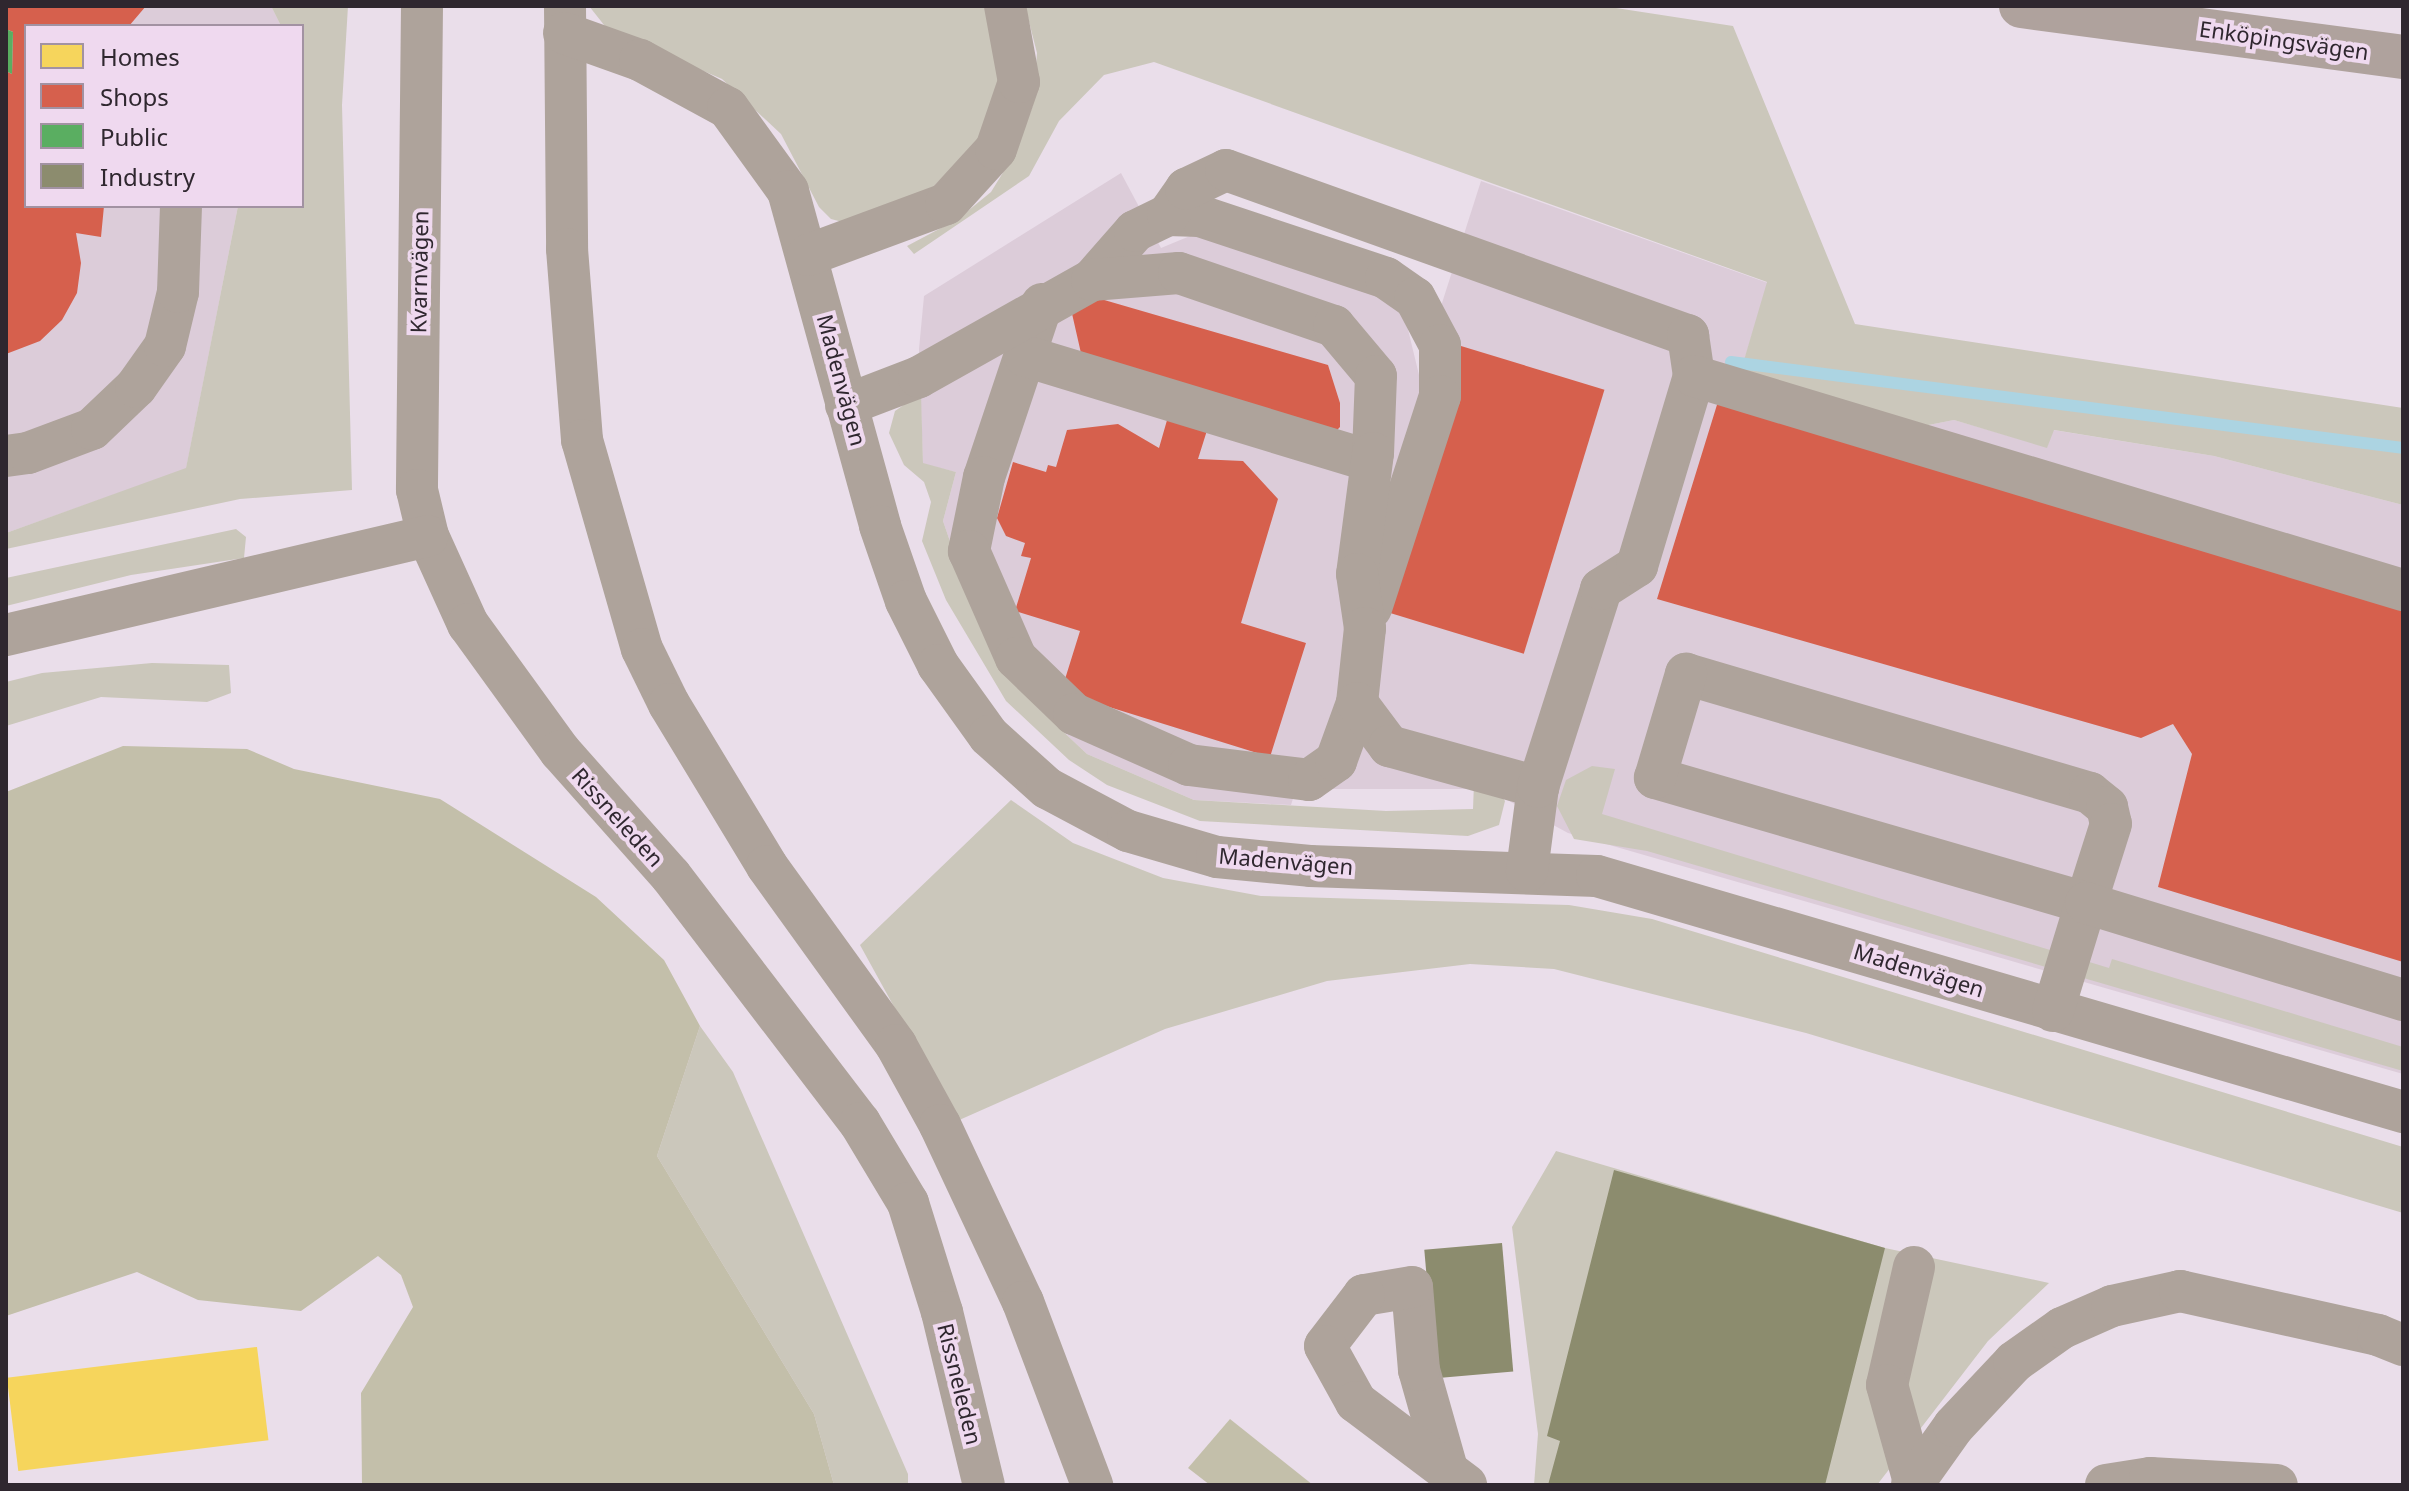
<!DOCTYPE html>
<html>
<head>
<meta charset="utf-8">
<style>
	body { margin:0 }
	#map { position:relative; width:2409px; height:1491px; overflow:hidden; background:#eadeea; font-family:"Noto Sans",sans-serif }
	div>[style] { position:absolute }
	.commercial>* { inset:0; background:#dcccd9 }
	.green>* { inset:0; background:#cbc7bb }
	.forest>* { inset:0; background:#c3bfaa }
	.homes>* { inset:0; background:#f6d55c; transform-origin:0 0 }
	.shops>* { inset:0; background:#d6604d; transform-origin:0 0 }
	.public>* { inset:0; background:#5aae61 }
	.industry>* { inset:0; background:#8c8c6e; transform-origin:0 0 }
	.stream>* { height:12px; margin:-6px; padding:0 6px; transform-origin:6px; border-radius:6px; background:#acd4e2 }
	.minor>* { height:42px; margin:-21px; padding:0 21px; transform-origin:21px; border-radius:21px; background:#aea39b }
	.major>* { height:44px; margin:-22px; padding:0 22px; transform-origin:22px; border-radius:22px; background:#afa29d }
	span { translate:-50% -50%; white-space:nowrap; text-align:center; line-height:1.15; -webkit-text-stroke:8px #efd9ef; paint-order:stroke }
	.street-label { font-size:22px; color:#2f272f }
	.frame { position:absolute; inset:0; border:8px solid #2f272f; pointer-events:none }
	.legend { position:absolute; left:24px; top:24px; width:280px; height:184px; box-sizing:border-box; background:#efd9ef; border:2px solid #a292a2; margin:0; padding:10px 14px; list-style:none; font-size:24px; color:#2f272f }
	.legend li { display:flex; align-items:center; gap:16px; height:40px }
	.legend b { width:40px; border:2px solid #a292a2 }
</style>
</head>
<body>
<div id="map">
	<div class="commercial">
		<i style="clip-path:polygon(6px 6px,271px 6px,281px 26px,26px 26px,26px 206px,238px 206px,186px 469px,6px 533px)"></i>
		<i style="clip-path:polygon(1121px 173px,1161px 248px,1202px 231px,1376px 291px,1405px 317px,1419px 375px,1481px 181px,1768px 283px,1739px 377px,1903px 430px,1954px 420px,2047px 447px,2053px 430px,2214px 456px,2403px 505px,2403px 1074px,1568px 833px,1487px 789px,1296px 789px,1291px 805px,1194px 800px,1087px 754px,1036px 706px,975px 614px,943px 521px,956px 472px,923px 464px,919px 349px,924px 296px)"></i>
	</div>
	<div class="green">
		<i style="clip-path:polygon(271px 6px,348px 6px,342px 105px,352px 490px,240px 499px,6px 549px,6px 533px,186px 468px,238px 206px,302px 206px,302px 26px,281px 26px)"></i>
		<i style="clip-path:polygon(589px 6px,984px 6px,1000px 55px,996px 109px,981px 139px,927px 193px,854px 225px,831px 219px,819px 207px,781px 134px,722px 79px,608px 30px)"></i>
		<i style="clip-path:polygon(1025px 6px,1603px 6px,1733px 26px,1855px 324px,2403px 408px,2403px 505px,2214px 456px,2054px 430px,2047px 448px,1954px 420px,1903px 430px,1739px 377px,1767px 282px,1154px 62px,1104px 75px,1059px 121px,1029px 176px,914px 254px,907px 246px,958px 219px,991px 192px,1015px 153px,1033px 105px,1037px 53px)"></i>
		<i style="clip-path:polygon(921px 393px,923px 463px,956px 472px,943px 521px,975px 614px,1036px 706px,1087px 754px,1194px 800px,1386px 811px,1473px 809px,1474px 783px,1492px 782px,1505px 801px,1499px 825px,1468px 836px,1200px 821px,1107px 785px,1069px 760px,1006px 701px,946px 600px,922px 541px,931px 502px,924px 482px,904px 465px,889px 433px,895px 411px)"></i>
		<i style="clip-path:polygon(236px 529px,246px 537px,244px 558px,131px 575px,6px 606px,6px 578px)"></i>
		<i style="clip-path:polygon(152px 663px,229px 665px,231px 693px,207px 702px,101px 697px,6px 726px,6px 682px,42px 673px)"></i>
		<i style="clip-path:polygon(1592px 766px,1615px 769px,1602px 814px,2109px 968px,2112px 959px,2403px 1047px,2403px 1071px,1647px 851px,1574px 839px,1557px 806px,1566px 780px)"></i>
		<i style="clip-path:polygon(1011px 800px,1073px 843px,1163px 878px,1261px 896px,1569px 905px,1652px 919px,2403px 1147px,2403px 1213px,1806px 1033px,1554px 969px,1470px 964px,1327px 981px,1165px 1029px,957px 1121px,860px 945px)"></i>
		<i style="clip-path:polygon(700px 1026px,733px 1072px,908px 1474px,908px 1485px,834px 1485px,814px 1414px,657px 1156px)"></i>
		<i style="clip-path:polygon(1556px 1151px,1885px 1248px,2049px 1283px,1988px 1341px,1877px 1485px,1534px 1485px,1538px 1434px,1512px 1227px)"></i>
	</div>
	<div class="forest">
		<i style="clip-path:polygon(123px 746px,247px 749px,294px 769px,440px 799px,596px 897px,664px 960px,700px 1026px,657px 1156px,814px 1414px,834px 1485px,362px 1485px,361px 1393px,413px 1307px,401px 1275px,378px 1256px,301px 1311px,198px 1300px,137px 1272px,6px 1316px,6px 792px)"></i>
		<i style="clip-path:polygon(1230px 1419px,1313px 1485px,1210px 1485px,1188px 1468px)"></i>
	</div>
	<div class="homes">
		<i style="left:257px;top:1347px;width:94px;height:252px;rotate:83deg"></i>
	</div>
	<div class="shops">
		<i style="clip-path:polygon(6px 6px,146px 6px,129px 26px,26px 26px,26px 206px,104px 206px,101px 237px,76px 233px,81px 263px,77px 293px,62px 320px,40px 341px,6px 354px,6px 71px,12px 74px,13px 32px,6px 29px)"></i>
		<i style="clip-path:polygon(1087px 295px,1328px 365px,1340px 403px,1340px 427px,1329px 438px,1215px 405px,1198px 459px,1243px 461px,1278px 499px,1241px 623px,1306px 643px,1270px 757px,1061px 692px,1080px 631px,1015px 611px,1031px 558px,1021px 556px,1025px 543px,1006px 536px,997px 518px,1013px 462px,1046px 472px,1048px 465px,1056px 467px,1067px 430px,1118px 424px,1159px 448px,1176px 389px,1083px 362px,1068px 296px)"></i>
		<i style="left:1461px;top:346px;width:150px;height:276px;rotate:17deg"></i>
		<i style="clip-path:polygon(1720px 395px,2403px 599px,2403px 962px,2158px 887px,2192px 754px,2173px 724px,2141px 738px,1657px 599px)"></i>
	</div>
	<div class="public">
		<i style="clip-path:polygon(6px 29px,13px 32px,12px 74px,6px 71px)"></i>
	</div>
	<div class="industry">
		<i style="clip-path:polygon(1614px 1170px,1885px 1248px,1825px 1485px,1548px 1485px,1560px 1441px,1547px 1436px)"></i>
		<i style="left:1502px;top:1243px;width:129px;height:78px;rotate:85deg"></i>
	</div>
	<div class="stream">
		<i style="left:1731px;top:362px;width:677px;rotate:7.29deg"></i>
	</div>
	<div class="minor">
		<i style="left:422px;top:6px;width:484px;rotate:90.6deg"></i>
		<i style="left:417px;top:490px;width:47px;rotate:76.6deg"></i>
		<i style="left:428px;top:536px;width:97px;rotate:65.6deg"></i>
		<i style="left:468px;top:624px;width:157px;rotate:54.1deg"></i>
		<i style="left:560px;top:751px;width:167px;rotate:48.4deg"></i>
		<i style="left:671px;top:876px;width:311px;rotate:52.6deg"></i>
		<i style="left:860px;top:1123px;width:93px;rotate:59deg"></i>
		<i style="left:908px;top:1203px;width:114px;rotate:72.7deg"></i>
		<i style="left:942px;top:1312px;width:178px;rotate:76.4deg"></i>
		<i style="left:565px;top:7px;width:242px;rotate:89.5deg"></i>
		<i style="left:567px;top:249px;width:192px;rotate:85.5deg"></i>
		<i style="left:582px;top:440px;width:217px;rotate:74deg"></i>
		<i style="left:642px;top:649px;width:61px;rotate:63.9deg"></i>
		<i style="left:669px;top:704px;width:189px;rotate:58.8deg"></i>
		<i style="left:767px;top:866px;width:221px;rotate:54.2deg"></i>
		<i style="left:896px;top:1045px;width:91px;rotate:61.2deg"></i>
		<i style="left:940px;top:1125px;width:195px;rotate:64.9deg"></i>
		<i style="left:1023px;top:1302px;width:196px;rotate:69.3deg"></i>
		<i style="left:564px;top:33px;width:81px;rotate:19.6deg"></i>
		<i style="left:640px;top:60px;width:100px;rotate:28.6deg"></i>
		<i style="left:728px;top:108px;width:102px;rotate:54.1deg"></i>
		<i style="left:788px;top:191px;width:347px;rotate:74.6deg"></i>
		<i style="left:880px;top:526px;width:79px;rotate:70.9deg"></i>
		<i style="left:906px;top:601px;width:72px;rotate:63.4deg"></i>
		<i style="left:938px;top:665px;width:87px;rotate:54.3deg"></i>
		<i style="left:989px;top:736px;width:78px;rotate:41.9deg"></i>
		<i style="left:1047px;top:788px;width:92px;rotate:28deg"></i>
		<i style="left:1128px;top:831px;width:93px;rotate:16.3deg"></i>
		<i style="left:1217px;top:857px;width:93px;rotate:5.5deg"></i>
		<i style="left:1310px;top:866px;width:287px;rotate:2deg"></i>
		<i style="left:1597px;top:876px;width:840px;rotate:16.32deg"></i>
		<i style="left:1168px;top:215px;width:32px;rotate:2deg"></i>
		<i style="left:1200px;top:216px;width:196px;rotate:18.4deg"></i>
		<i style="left:1386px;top:278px;width:35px;rotate:35deg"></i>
		<i style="left:1415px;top:298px;width:53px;rotate:62deg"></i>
		<i style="left:1440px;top:345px;width:51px;rotate:90deg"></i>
		<i style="left:1440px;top:396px;width:223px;rotate:108deg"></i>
		<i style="left:808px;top:255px;width:147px;rotate:-20.3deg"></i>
		<i style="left:946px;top:204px;width:74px;rotate:-47.7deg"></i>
		<i style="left:996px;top:149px;width:71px;rotate:-71.1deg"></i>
		<i style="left:1019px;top:82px;width:77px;rotate:-100.4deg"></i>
		<i style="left:1092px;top:280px;width:65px;rotate:-48.7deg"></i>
		<i style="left:1135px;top:231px;width:37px;rotate:-26deg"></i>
		<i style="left:1168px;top:215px;width:32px;rotate:-55deg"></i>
		<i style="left:1186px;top:189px;width:44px;rotate:-25.4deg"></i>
		<i style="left:1226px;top:170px;width:491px;rotate:19.7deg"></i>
		<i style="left:1688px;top:335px;width:41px;rotate:81.7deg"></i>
		<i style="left:1042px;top:304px;width:182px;rotate:108.5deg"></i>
		<i style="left:984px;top:477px;width:76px;rotate:101.5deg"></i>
		<i style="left:969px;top:551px;width:117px;rotate:66.3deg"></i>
		<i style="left:1016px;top:658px;width:81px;rotate:44deg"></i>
		<i style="left:1074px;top:714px;width:126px;rotate:23.9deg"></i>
		<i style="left:1189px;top:765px;width:121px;rotate:7.1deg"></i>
		<i style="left:1309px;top:780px;width:33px;rotate:-35deg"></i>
		<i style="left:1336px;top:761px;width:62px;rotate:-70.1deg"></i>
		<i style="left:1025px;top:356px;width:362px;rotate:16.9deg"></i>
		<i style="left:846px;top:405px;width:78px;rotate:-21deg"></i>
		<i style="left:919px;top:377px;width:198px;rotate:-29.3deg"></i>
		<i style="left:1092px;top:280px;width:87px;rotate:-4.6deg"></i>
		<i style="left:1179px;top:273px;width:164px;rotate:18.9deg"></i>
		<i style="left:1334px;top:326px;width:65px;rotate:50deg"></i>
		<i style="left:1376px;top:376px;width:77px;rotate:92.2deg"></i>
		<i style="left:1373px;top:453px;width:122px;rotate:97.5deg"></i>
		<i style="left:1357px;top:574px;width:55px;rotate:81.6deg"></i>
		<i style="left:1365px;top:628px;width:75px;rotate:96.1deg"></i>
		<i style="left:1357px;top:703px;width:54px;rotate:53.3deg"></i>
		<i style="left:1389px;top:746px;width:155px;rotate:15.4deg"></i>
		<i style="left:1538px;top:787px;width:85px;rotate:97.5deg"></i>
		<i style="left:6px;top:456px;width:22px;rotate:-8deg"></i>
		<i style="left:28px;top:453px;width:68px;rotate:-20.6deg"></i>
		<i style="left:92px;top:429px;width:61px;rotate:-43.7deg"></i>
		<i style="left:136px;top:387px;width:50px;rotate:-54.7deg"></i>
		<i style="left:165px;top:346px;width:56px;rotate:-76.5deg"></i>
		<i style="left:178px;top:292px;width:86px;rotate:-88deg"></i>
		<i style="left:6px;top:635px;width:433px;rotate:-13.2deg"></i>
		<i style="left:1686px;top:674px;width:421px;rotate:16.4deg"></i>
		<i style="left:2090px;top:793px;width:22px;rotate:39deg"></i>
		<i style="left:2107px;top:807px;width:17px;rotate:77deg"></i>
		<i style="left:2111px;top:824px;width:83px;rotate:107.6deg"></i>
		<i style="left:2086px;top:903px;width:449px;rotate:-163.8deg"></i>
		<i style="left:1655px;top:778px;width:109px;rotate:-73.4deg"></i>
		<i style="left:1538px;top:787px;width:208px;rotate:-72.3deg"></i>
		<i style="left:1601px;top:589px;width:43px;rotate:-32.6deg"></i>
		<i style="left:1637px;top:566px;width:198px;rotate:-73.3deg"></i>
		<i style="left:1694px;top:376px;width:741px;rotate:16.8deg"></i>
		<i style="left:2053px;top:1011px;width:113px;rotate:-73deg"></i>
		<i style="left:2086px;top:903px;width:332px;rotate:17deg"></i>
		<i style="left:1914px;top:1267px;width:121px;rotate:102.9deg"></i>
		<i style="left:1887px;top:1385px;width:101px;rotate:74.4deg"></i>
		<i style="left:1447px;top:1469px;width:103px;rotate:-105.8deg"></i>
		<i style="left:1419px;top:1370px;width:83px;rotate:-94.8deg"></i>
		<i style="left:1412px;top:1287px;width:49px;rotate:170.5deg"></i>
		<i style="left:1364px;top:1295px;width:64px;rotate:127.4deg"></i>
		<i style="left:1325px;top:1346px;width:64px;rotate:61deg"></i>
		<i style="left:1356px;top:1402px;width:138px;rotate:37deg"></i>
		<i style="left:1912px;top:1485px;width:72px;rotate:-54.6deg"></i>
		<i style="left:1954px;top:1426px;width:88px;rotate:-46.8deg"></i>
		<i style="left:2014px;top:1362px;width:59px;rotate:-35.3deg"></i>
		<i style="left:2062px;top:1328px;width:55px;rotate:-23.7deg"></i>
		<i style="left:2112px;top:1306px;width:70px;rotate:-12.4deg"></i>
		<i style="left:2180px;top:1291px;width:203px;rotate:12.5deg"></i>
		<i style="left:2378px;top:1335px;width:27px;rotate:22deg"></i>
		<i style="left:2106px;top:1485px;width:45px;rotate:-9deg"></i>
		<i style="left:2150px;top:1478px;width:127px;rotate:3.2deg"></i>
	</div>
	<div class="major">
		<i style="left:2021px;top:6px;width:385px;rotate:7.6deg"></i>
	</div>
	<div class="street-label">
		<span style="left:2284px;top:40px;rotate:8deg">Enköpingsvägen</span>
		<span style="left:419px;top:272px;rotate:-89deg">Kvarnvägen</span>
		<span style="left:842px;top:380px;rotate:75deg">Madenvägen</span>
		<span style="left:618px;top:817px;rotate:48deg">Rissneleden</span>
		<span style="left:1286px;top:861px;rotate:5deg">Madenvägen</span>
		<span style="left:1919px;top:970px;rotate:17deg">Madenvägen</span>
		<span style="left:960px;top:1384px;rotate:76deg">Rissneleden</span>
	</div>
	<div class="frame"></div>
	<ul class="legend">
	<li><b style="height:22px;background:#f6d55c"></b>Homes</li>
	<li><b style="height:22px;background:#d6604d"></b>Shops</li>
	<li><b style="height:22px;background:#5aae61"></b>Public</li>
	<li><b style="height:22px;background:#8c8c6e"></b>Industry</li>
	</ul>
</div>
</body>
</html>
